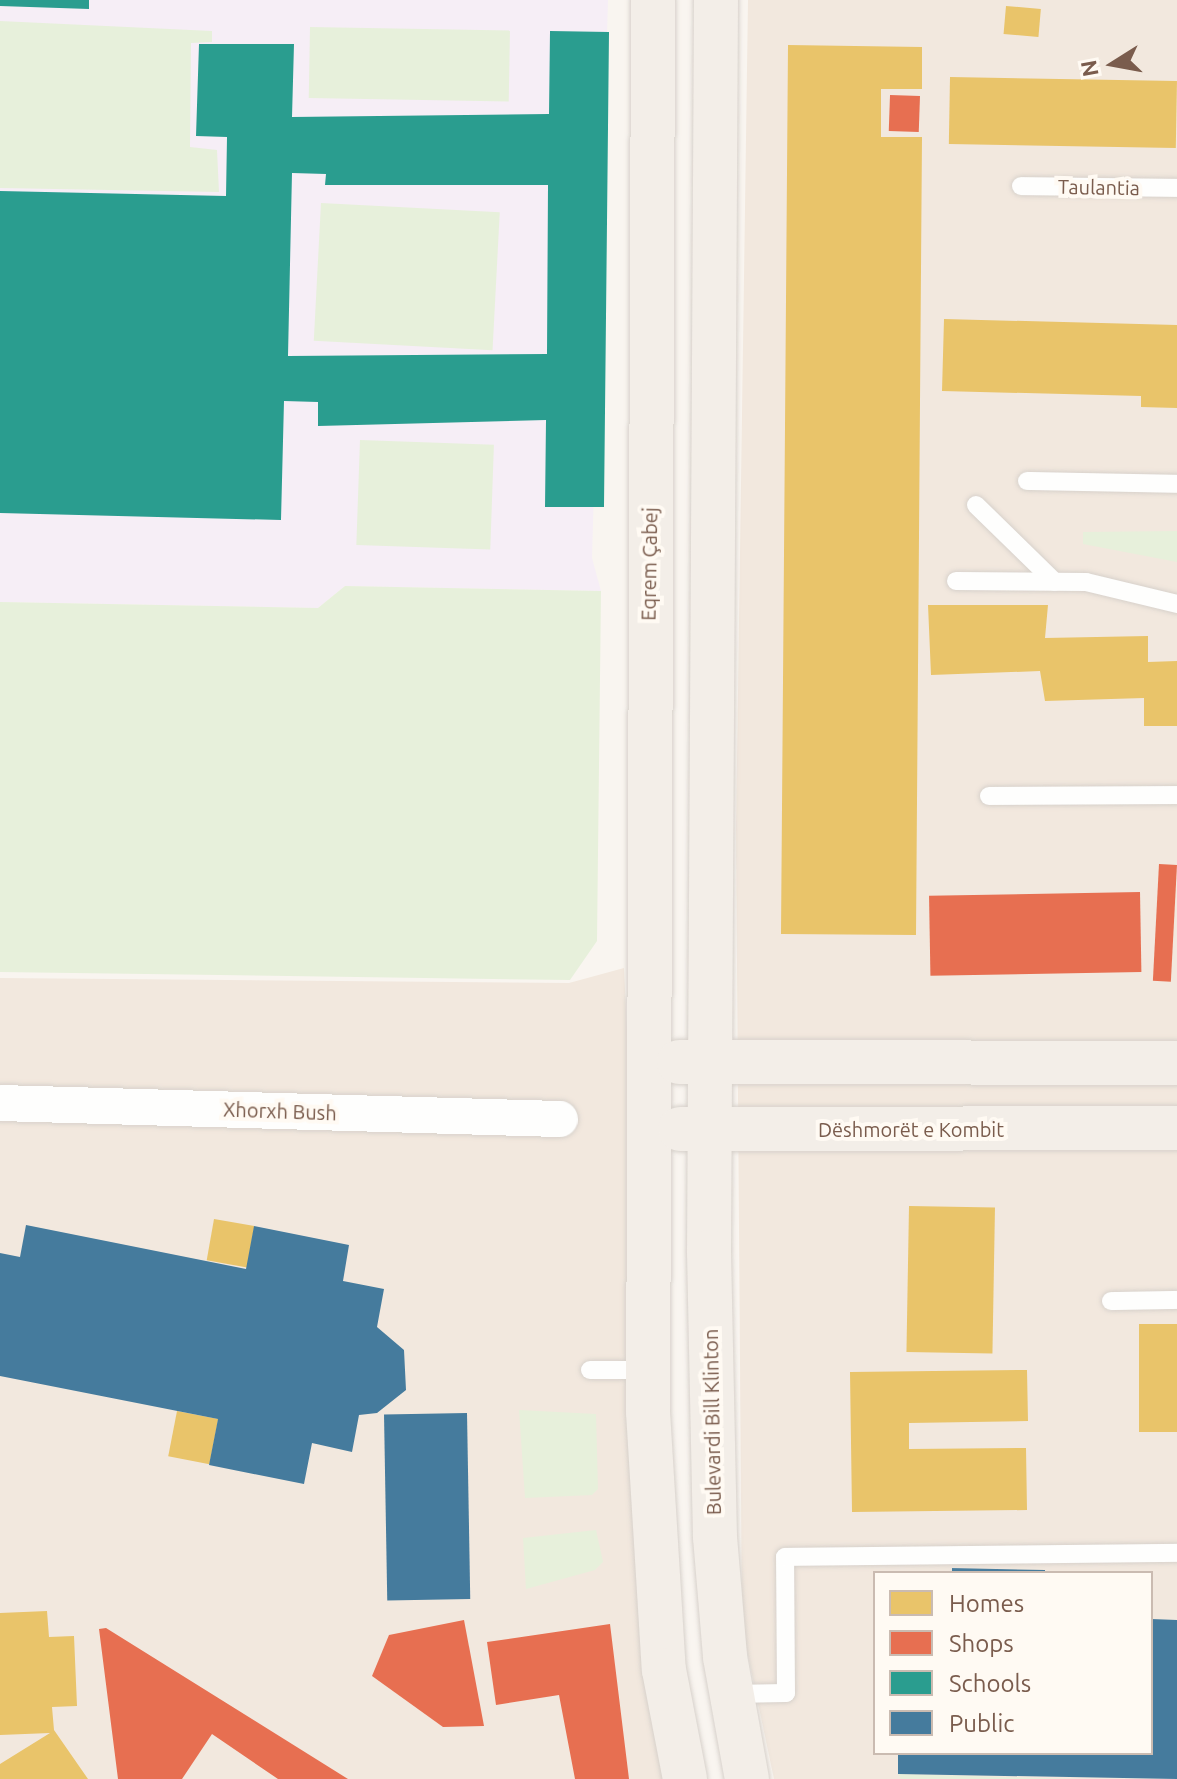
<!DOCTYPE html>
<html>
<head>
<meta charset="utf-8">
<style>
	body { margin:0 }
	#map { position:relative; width:1177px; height:1779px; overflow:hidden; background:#f9f5f0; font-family:Ubuntu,sans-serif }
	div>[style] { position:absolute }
	.residential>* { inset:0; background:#f2e8de }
	.education>* { inset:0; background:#f6eef6 }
	.green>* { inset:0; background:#e7f0db; transform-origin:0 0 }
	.homes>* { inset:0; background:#e9c46a; transform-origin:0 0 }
	.shops>* { inset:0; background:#e76f51; transform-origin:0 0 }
	.schools>* { inset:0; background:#2a9d8f }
	.public>* { inset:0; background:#457b9d; transform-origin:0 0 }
	.roads { filter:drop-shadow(0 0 2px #d7d1cb) drop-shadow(0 0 2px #d7d1cb) }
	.lane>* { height:18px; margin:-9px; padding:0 9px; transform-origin:9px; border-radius:9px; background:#fefefd }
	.street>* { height:36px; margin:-18px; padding:0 18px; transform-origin:18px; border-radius:18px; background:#fefefd }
	.primary>* { height:44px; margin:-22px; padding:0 22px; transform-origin:22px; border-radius:22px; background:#f3eee8 }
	span { translate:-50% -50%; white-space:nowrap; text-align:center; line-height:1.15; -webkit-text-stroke:8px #fffaf3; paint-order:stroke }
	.street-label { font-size:20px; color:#7a5c4d }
	.legend { position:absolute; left:873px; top:1571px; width:280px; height:184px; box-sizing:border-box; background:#fffaf3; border:2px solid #cabbb1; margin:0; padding:10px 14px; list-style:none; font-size:24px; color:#7a5c4d }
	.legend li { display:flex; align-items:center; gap:16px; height:40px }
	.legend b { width:40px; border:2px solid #cabbb1 }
	.north { position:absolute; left:1073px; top:24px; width:80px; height:80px; -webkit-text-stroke:6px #fffaf3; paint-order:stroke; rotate:259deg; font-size:22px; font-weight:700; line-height:32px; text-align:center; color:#7a5c4d }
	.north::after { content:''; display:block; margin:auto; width:28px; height:36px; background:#7a5c4d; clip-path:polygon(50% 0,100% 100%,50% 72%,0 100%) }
</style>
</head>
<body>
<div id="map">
	<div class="residential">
		<i style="clip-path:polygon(evenodd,748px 0,1177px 0,1177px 1779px,774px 1779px,742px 1627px,736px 830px,748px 0,875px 1573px,1151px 1573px,1151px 1753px,875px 1753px,875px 1573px)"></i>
		<i style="clip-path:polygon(624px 968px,663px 1779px,0 1779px,0 978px,569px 983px)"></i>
	</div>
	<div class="education">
		<i style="clip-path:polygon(0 0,608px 0,592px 558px,601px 591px,345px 586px,318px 608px,0 602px)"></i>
	</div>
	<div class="green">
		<i style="clip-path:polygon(0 21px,212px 31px,212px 42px,191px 43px,190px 147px,217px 150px,219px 192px,0 188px)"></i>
		<i style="left:310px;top:27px;width:200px;height:71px;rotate:1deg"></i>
		<i style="left:321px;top:203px;width:179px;height:138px;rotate:3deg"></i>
		<i style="left:360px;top:440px;width:134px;height:105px;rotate:2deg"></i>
		<i style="clip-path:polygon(1177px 531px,1177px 562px,1083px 544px,1083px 532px)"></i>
		<i style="clip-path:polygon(345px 586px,601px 591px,597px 941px,570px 980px,0 972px,0 602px,318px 608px)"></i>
		<i style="clip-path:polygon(519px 1410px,596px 1414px,598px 1489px,592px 1495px,525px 1498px)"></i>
		<i style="clip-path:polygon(596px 1530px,603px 1562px,595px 1570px,526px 1589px,523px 1538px)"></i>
		<i style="clip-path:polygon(898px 1774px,1074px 1779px,901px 1779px)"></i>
	</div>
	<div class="homes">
		<i style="left:1006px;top:6px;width:35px;height:28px;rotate:5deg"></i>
		<i style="clip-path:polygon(788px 45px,922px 47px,922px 89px,881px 89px,881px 137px,922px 137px,916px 935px,781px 934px)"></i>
		<i style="left:950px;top:77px;width:227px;height:67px;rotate:1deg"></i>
		<i style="clip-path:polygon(944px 319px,1177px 325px,1177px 408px,1141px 407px,1141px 396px,942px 391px)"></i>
		<i style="clip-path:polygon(928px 605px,1048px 605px,1045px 638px,1148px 636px,1148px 662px,1177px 661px,1177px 726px,1144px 726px,1144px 698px,1045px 701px,1040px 671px,931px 675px)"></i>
		<i style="left:909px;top:1206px;width:86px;height:146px;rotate:1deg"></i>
		<i style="left:214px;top:1219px;width:41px;height:42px;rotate:10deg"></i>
		<i style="left:1177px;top:1324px;width:108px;height:38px;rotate:90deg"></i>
		<i style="clip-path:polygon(1027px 1370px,1028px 1421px,909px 1423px,909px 1449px,1026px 1448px,1027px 1510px,852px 1512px,850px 1372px)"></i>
		<i style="left:177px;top:1411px;width:42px;height:46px;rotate:11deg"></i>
		<i style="clip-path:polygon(47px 1611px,49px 1637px,74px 1636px,77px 1706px,52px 1707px,54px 1730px,88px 1779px,0 1779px,0 1764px,50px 1733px,0 1735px,0 1613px)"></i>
	</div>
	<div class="shops">
		<i style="left:920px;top:96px;width:36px;height:30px;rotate:92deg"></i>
		<i style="left:1159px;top:864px;width:18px;height:117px;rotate:3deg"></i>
		<i style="left:1140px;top:892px;width:80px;height:211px;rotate:89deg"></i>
		<i style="clip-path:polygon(464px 1620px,484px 1726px,443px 1727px,372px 1676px,389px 1635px)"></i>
		<i style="clip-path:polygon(610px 1624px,629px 1779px,575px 1779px,559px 1695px,496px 1705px,487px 1642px)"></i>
		<i style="clip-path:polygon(106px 1628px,348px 1779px,278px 1779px,212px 1734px,182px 1779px,118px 1779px,99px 1629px)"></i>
	</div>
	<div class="schools">
		<i style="clip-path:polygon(0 0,89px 0,89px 9px,0 6px)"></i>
		<i style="clip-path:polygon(evenodd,550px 31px,609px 32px,604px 507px,545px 507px,546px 420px,318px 426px,318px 402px,284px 401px,281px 520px,0 513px,0 191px,226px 196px,227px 137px,196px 136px,199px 44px,294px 44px,292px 117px,549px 114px,550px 31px,292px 173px,326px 174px,325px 185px,548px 185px,547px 354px,288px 356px,292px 173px)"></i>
	</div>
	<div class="public">
		<i style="clip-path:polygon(26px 1225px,246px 1269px,254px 1226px,349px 1245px,343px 1281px,384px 1289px,377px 1327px,404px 1350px,406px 1390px,377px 1413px,359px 1415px,352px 1452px,312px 1443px,304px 1484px,209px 1465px,218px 1419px,0 1376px,0 1253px,20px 1257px)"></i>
		<i style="left:467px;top:1413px;width:186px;height:83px;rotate:89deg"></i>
		<i style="clip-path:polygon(952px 1568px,1045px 1570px,1045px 1573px,952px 1573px)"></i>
		<i style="clip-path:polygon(1151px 1619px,1177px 1620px,1177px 1779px,898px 1774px,898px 1753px,1151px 1753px)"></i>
	</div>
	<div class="roads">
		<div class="lane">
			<i style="left:1021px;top:186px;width:156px;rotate:0.7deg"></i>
			<i style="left:1027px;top:481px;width:150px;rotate:1.1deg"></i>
			<i style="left:976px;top:505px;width:110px;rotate:44.3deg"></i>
			<i style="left:956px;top:581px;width:130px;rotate:0.4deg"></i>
			<i style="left:1086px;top:582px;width:94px;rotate:13.6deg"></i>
			<i style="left:989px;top:796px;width:188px;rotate:-0.3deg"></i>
			<i style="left:1111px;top:1301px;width:66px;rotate:-0.9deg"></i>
			<i style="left:590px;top:1370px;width:58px"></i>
			<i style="left:731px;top:1694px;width:55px;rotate:-1deg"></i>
			<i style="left:786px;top:1693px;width:136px;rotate:-90.4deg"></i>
			<i style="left:785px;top:1557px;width:392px;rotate:-0.6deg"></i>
		</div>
		<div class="street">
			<i style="left:0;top:1103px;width:560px;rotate:1.64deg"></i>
		</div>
		<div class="primary">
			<i style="left:653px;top:0;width:1412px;rotate:90.2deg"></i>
			<i style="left:648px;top:1412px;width:258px;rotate:86.5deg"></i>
			<i style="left:664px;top:1670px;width:111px;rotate:79.1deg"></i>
			<i style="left:716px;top:0;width:1252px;rotate:90.32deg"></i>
			<i style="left:709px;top:1252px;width:285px;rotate:88.8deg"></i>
			<i style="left:715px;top:1537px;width:120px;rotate:85.2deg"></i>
			<i style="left:725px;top:1657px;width:124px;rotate:79.8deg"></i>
			<i style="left:679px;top:1062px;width:498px;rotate:0.1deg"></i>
			<i style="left:680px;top:1129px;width:497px;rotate:-0.1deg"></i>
		</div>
	</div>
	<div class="street-label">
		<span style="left:1099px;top:187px;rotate:1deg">Taulantia</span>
		<span style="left:649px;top:564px;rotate:-89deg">Eqrem Çabej</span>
		<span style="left:280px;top:1111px;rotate:2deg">Xhorxh Bush</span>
		<span style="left:911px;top:1129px">Dëshmorët e Kombit</span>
		<span style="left:712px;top:1422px;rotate:-91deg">Bulevardi Bill Klinton</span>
	</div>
	<ul class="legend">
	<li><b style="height:22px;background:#e9c46a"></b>Homes</li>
	<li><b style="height:22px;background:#e76f51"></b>Shops</li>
	<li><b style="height:22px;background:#2a9d8f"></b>Schools</li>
	<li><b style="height:22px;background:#457b9d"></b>Public</li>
	</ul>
	<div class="north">N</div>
</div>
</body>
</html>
